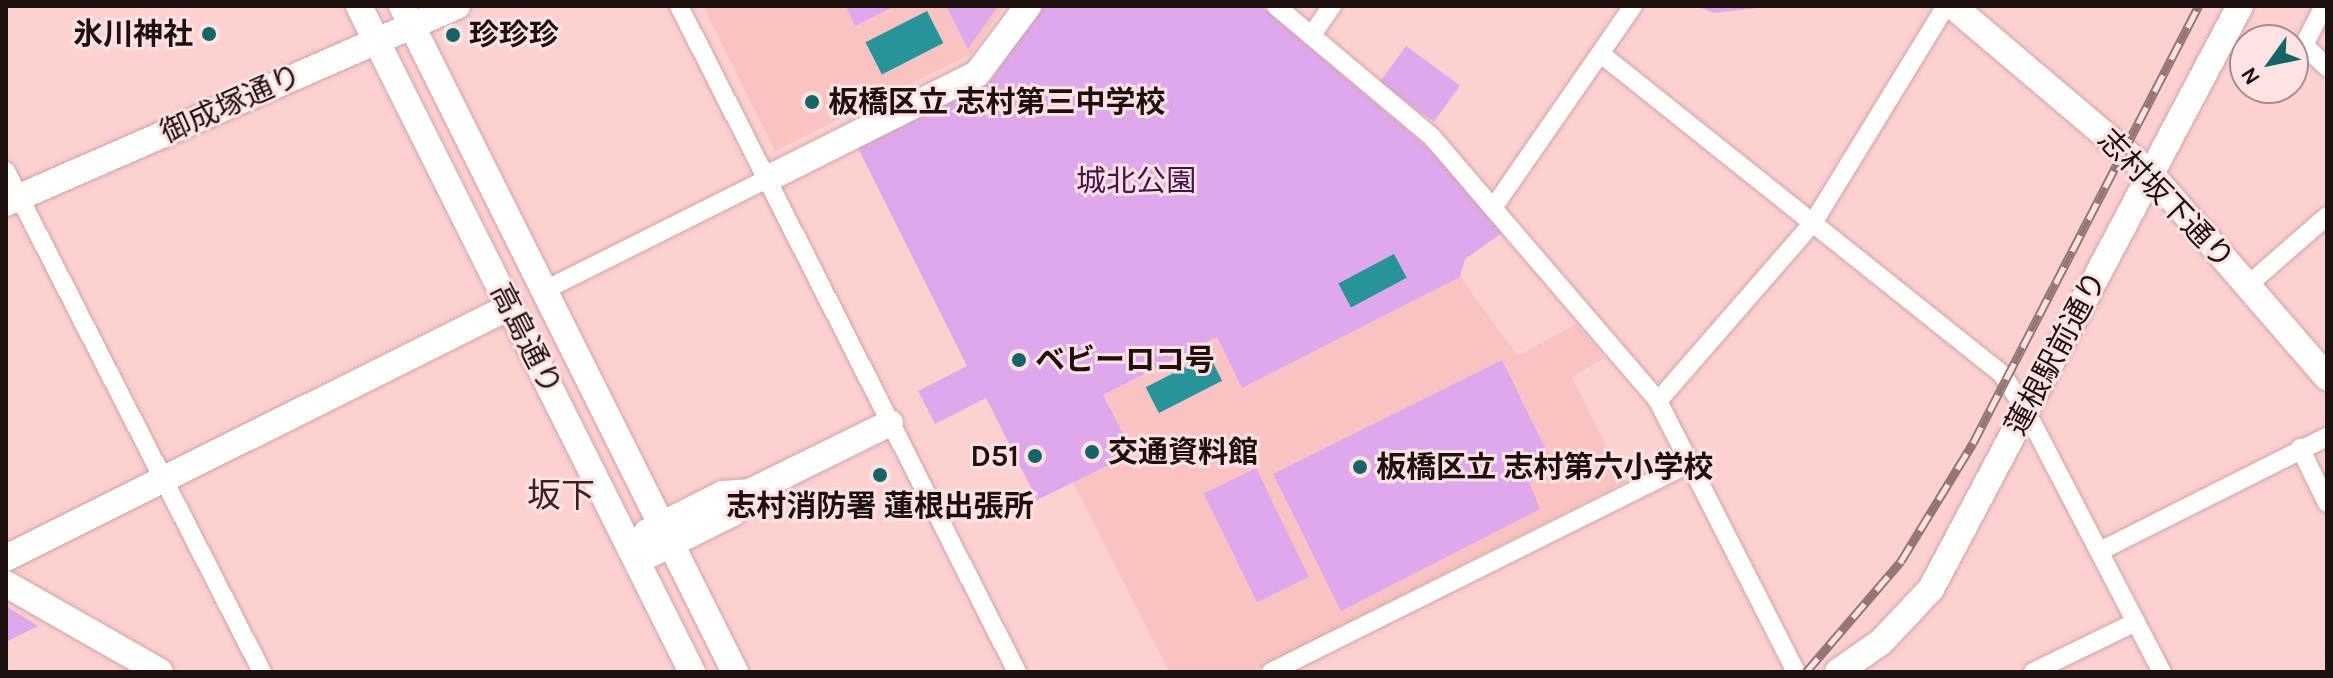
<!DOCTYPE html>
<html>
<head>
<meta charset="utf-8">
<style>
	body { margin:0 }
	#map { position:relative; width:2333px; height:678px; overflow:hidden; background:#fdd1d0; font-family:Karla,"Noto Sans JP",sans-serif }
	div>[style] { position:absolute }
	.built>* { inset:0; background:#f8c3c2 }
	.green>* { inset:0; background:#dfa8ed; transform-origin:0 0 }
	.water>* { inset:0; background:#269499; transform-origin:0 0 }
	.roads { filter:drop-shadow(0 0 2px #d1a6a6) drop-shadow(0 0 2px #d1a6a6) }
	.street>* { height:18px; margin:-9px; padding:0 9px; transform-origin:9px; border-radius:9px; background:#fff }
	.secondary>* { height:26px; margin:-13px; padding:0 13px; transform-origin:13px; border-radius:13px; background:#fff }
	.rail>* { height:9px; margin-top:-4.5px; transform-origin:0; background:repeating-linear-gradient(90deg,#fee3e2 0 18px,#947675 0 36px); box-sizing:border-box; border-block:2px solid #947675 }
	.dots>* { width:22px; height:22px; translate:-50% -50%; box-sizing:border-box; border:4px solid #fee3e2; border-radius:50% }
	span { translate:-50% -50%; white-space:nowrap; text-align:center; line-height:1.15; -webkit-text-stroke:6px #fee3e2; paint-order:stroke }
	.poi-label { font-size:30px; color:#1f1010; font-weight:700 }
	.right { translate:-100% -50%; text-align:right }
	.left { translate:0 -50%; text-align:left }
	.street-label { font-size:30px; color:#1f1010 }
	.park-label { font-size:30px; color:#44134f }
	.quarter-label { font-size:34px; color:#3f1f1f }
	.frame { position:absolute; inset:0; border:8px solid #1f1010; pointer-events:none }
	.north { position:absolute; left:2229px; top:24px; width:80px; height:80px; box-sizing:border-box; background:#fee3e2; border:2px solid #a58f8e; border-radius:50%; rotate:237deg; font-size:22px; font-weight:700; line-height:32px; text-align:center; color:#1f1010 }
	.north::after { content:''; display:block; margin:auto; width:28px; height:36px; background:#156568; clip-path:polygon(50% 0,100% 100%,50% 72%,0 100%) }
</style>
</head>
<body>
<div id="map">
	<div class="built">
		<i style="clip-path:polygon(703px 6px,1004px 6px,972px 53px,775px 151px)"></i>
		<i style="clip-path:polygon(1460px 277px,1518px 356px,1576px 324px,1604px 358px,1572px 377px,1624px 482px,1251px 672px,1169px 672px,1073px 482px,1132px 453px,1103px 395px,1217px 337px,1242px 388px)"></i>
	</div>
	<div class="green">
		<i style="clip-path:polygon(846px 6px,895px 6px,855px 26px)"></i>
		<i style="clip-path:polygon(946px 6px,998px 6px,968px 49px)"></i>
		<i style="clip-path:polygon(1041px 6px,1261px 6px,1433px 152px,1502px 233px,1465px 259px,1460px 277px,1242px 388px,1217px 337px,1103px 395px,1133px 453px,1037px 500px,986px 398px,935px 424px,918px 391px,967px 366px,857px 146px,991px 80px)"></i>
		<i style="clip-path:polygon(1696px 6px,1775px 6px,1714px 13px)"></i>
		<i style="left:1406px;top:46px;width:67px;height:45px;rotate:36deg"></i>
		<i style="clip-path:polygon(1502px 360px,1555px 468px,1529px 482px,1540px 509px,1341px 611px,1273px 474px)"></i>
		<i style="left:1256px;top:468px;width:121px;height:58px;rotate:64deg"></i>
		<i style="clip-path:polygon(6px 606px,38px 626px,6px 642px)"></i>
	</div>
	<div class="water">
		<i style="left:927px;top:11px;width:36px;height:69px;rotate:63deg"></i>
		<i style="left:1394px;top:254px;width:27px;height:63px;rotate:62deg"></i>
		<i style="left:1209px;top:355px;width:29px;height:71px;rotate:63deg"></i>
	</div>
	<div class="roads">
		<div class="street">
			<i style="left:679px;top:6px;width:747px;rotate:63.09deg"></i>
			<i style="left:1276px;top:6px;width:204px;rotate:40deg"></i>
			<i style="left:1432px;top:137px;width:348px;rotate:49.4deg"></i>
			<i style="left:1658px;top:401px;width:304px;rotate:63deg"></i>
			<i style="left:2324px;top:6px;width:44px;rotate:117.1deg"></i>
			<i style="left:2304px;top:45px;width:32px;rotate:44deg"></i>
			<i style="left:1311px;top:36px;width:37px;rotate:-55deg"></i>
			<i style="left:1601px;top:54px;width:513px;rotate:38.59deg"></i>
			<i style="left:2002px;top:374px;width:44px;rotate:57deg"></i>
			<i style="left:2026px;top:411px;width:294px;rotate:62.5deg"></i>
			<i style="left:6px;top:171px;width:563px;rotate:62.93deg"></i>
			<i style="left:1493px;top:208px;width:246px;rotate:-55.3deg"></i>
			<i style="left:2248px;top:285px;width:105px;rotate:-41.1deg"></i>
			<i style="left:545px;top:290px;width:248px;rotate:-26.6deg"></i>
			<i style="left:1658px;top:401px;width:236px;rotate:-49deg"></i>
			<i style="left:1813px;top:223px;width:255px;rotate:-58.5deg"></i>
			<i style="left:2300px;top:448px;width:61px;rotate:63.9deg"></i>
			<i style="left:2100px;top:551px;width:254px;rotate:-26.7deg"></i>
			<i style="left:1271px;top:672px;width:468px;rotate:-26.5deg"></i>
			<i style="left:2033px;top:672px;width:114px;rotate:-25.9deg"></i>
		</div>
		<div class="secondary">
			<i style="left:359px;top:6px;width:745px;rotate:63.43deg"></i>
			<i style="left:402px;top:6px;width:745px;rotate:63.43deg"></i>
			<i style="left:1953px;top:6px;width:260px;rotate:40.3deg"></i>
			<i style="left:2151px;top:174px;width:269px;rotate:49.1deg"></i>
			<i style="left:767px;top:179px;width:235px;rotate:-26.6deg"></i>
			<i style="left:977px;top:74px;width:85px;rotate:-53.1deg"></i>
			<i style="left:6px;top:203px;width:492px;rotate:-23.6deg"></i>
			<i style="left:647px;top:532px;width:85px;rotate:-26.6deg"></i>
			<i style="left:723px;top:494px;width:27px;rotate:-4deg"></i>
			<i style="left:750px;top:492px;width:156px;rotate:-26.2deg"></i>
			<i style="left:6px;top:558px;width:562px;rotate:-26.52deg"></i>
			<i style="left:637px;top:561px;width:107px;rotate:-26.6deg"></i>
			<i style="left:733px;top:513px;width:27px;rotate:-51deg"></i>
			<i style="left:6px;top:584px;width:177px;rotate:29.7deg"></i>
			<i style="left:1838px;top:672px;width:52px;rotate:-34.9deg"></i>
			<i style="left:1881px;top:642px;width:73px;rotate:-46.7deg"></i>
			<i style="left:1931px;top:589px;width:660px;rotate:-62.08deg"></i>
		</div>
	</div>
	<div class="rail">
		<i style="left:1806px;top:672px;width:146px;rotate:-49.4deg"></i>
		<i style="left:1901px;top:561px;width:138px;rotate:-58.6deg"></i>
		<i style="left:1973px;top:443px;width:492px;rotate:-62.7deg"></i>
	</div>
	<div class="dots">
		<i style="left:209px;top:34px;background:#156568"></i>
		<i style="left:453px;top:35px;background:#156568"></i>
		<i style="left:812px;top:102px;background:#156568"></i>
		<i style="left:1019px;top:360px;background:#156568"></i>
		<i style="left:1092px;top:452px;background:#156568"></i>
		<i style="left:1035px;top:456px;background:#156568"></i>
		<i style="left:1360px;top:467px;background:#156568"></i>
		<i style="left:880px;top:475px;background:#156568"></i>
	</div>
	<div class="poi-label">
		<span class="right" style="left:193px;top:34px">氷川神社</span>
		<span class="left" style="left:469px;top:35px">珍珍珍</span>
		<span class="left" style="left:828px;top:102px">板橋区立 志村第三中学校</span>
		<span class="left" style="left:1035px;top:360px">ベビーロコ号</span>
		<span class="left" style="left:1108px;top:452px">交通資料館</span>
		<span class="right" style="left:1019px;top:456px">D51</span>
		<span class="left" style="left:1376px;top:467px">板橋区立 志村第六小学校</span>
		<span style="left:880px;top:506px">志村消防署 蓮根出張所</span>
	</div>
	<div class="street-label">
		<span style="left:231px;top:104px;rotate:-24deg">御成塚通り</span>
		<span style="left:2166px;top:199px;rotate:46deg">志村坂下通り</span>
		<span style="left:526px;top:339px;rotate:63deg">高島通り</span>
		<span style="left:2056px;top:353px;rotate:-62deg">蓮根駅前通り</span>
	</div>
	<div class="park-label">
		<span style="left:1136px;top:181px">城北公園</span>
	</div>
	<div class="quarter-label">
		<span style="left:561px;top:497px">坂下</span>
	</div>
	<div class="frame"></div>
	<div class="north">N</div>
</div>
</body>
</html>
